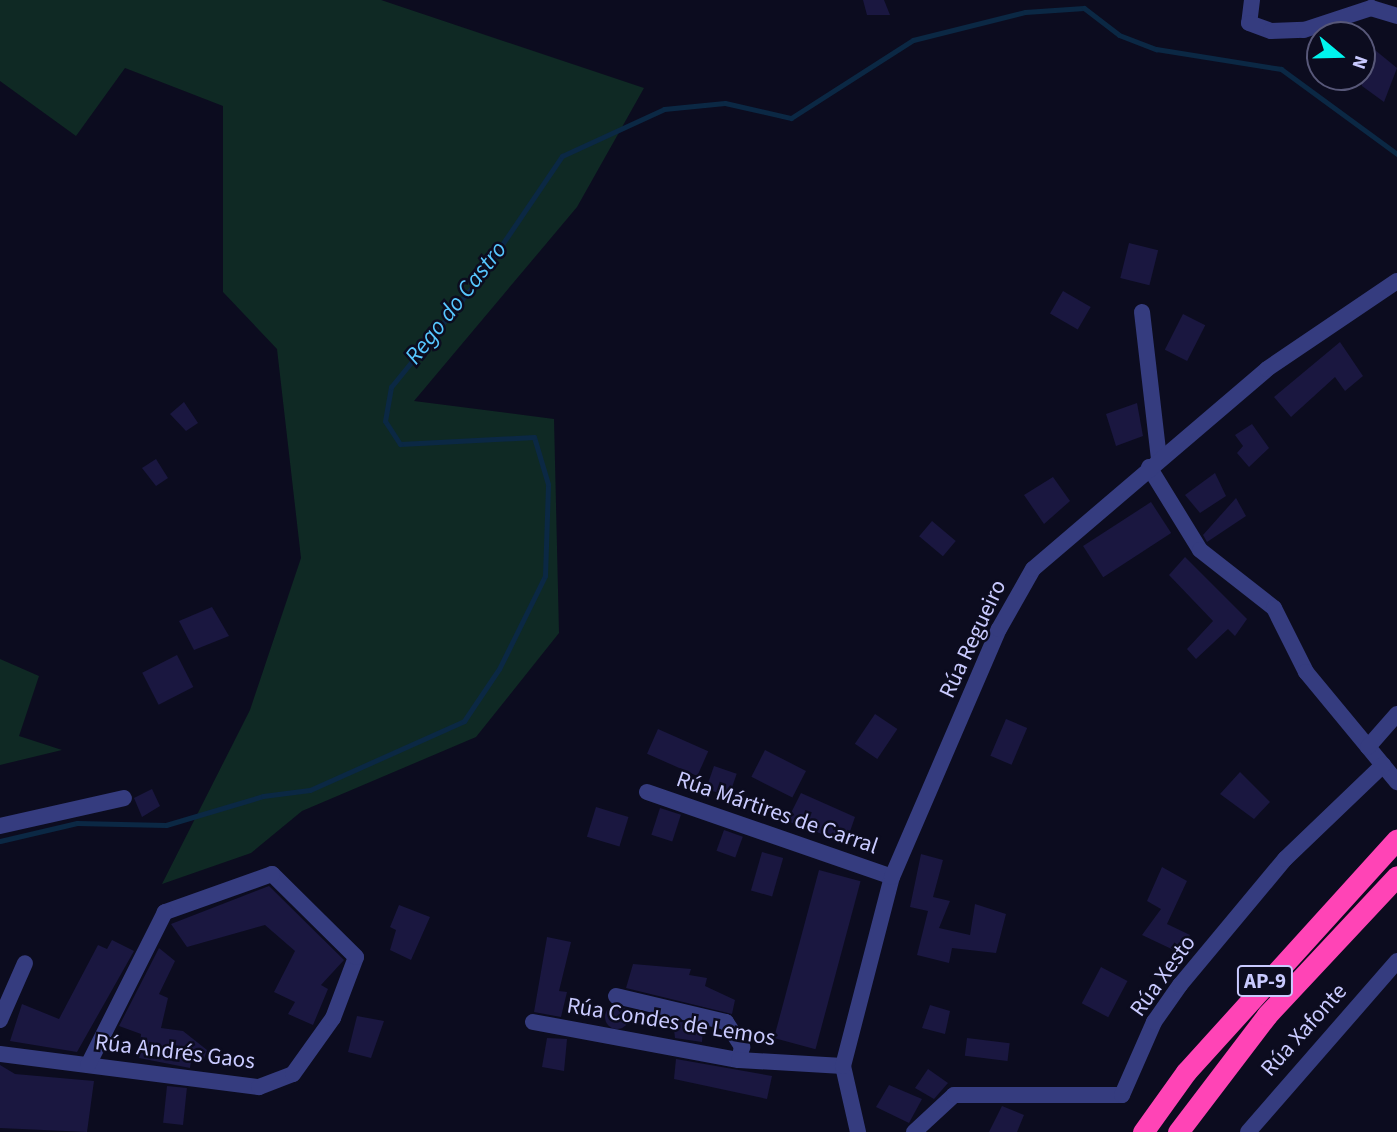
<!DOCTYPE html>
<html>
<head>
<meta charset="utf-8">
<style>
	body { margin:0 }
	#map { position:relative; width:1397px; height:1132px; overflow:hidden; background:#0c0c1f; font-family:"Source Sans 3",sans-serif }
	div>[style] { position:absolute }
	.green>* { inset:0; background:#0f2924 }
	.stream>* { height:5px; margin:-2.5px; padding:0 2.5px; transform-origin:2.5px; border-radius:2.5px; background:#0b2844 }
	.building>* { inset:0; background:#1a1740; transform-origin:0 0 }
	.round { border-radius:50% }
	.street>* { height:16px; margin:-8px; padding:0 8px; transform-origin:8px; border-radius:8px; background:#353c7f }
	.highway>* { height:21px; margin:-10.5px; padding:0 10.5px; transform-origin:10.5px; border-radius:10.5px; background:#ff44b6 }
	span { translate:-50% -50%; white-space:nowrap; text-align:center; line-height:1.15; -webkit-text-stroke:5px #0c0c1f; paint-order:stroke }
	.shield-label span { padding:2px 5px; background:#0c0c1f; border:2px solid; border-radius:5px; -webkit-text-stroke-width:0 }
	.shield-label { font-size:21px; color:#c9caff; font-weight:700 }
	.street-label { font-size:23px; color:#c9caff }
	.water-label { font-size:24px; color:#57c7ff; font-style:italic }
	.north { position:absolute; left:1306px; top:21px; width:70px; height:70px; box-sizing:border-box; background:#0c0c1f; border:2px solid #585879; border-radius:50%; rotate:109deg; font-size:19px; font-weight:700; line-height:28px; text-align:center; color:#c9caff }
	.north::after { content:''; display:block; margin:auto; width:24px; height:32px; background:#00f4ed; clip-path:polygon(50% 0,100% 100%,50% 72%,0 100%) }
</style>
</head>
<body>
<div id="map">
	<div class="green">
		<i style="clip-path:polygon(0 0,381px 0,644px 88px,577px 207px,414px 401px,554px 419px,559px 633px,476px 737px,302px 811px,251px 853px,162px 884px,250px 710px,301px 558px,277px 349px,223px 292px,223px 106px,125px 68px,76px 136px,0 81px)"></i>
		<i style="clip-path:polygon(0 659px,39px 676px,19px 736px,62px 750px,0 765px)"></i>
	</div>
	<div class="stream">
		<i style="left:0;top:841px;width:79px;rotate:-13.2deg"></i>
		<i style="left:77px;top:823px;width:89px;rotate:1.3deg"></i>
		<i style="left:166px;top:825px;width:101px;rotate:-16.6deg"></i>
		<i style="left:263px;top:796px;width:47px;rotate:-7.3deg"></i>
		<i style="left:310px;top:790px;width:169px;rotate:-24.1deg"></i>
		<i style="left:464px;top:721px;width:63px;rotate:-56.1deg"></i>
		<i style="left:499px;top:669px;width:104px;rotate:-63.7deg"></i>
		<i style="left:545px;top:576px;width:92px;rotate:-88.1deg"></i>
		<i style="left:548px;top:484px;width:49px;rotate:-106.6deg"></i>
		<i style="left:534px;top:437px;width:134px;rotate:177deg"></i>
		<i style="left:400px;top:444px;width:27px;rotate:-123deg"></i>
		<i style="left:385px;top:421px;width:35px;rotate:-80deg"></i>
		<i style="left:391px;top:387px;width:138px;rotate:-50.9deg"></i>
		<i style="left:478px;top:280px;width:150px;rotate:-55.9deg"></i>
		<i style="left:562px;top:156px;width:112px;rotate:-24.7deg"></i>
		<i style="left:664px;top:109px;width:61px;rotate:-5.6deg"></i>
		<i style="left:725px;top:103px;width:68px;rotate:12.8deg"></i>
		<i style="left:791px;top:118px;width:145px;rotate:-32.6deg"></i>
		<i style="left:913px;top:40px;width:115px;rotate:-14deg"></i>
		<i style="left:1025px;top:12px;width:59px;rotate:-3.9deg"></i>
		<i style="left:1084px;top:8px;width:44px;rotate:37.6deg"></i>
		<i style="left:1119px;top:35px;width:40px;rotate:21deg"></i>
		<i style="left:1156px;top:49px;width:127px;rotate:9.1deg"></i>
		<i style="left:1281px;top:69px;width:144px;rotate:36.2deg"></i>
	</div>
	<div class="building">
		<i style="clip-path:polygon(863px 0,884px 0,890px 15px,867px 15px)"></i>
		<i style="clip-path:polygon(1375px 50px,1397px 68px,1384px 102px,1362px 86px,1362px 67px)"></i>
		<i style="left:1129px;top:243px;width:30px;height:36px;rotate:14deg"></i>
		<i style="left:1063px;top:291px;width:32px;height:26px;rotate:30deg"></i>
		<i style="left:1183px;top:314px;width:25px;height:40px;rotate:27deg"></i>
		<i style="clip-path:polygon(1340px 342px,1363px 376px,1345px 391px,1335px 377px,1291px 417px,1274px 397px)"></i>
		<i style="clip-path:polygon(184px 402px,198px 423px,186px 431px,170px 414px)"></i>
		<i style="clip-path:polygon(1137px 403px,1143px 436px,1116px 446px,1106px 414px)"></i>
		<i style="clip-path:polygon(1252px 424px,1269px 448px,1249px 467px,1237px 453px,1243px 446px,1235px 435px)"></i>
		<i style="clip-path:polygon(156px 459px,168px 478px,156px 486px,142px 468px)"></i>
		<i style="clip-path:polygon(1215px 473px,1226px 496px,1200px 513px,1185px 495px)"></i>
		<i style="clip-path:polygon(1053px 477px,1070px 501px,1044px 524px,1024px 495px)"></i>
		<i style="clip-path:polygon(1236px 498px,1246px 516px,1207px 542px,1203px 535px)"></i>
		<i style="left:1151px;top:502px;width:37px;height:81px;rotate:57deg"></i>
		<i style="left:932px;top:521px;width:31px;height:20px;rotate:40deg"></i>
		<i style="clip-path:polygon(1185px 557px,1247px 619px,1235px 636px,1228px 629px,1196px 659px,1187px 649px,1213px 621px,1169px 575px)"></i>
		<i style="clip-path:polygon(212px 607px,229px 636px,194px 650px,179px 621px)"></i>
		<i style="left:177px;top:655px;width:36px;height:39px;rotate:63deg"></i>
		<i style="left:875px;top:714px;width:27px;height:36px;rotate:34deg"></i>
		<i style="left:1006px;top:719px;width:23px;height:40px;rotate:23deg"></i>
		<i style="left:658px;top:729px;width:55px;height:27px;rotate:24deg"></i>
		<i style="left:765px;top:750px;width:46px;height:30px;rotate:27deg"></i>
		<i style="left:714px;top:766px;width:24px;height:24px;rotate:19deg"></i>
		<i style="clip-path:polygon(1240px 772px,1270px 802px,1254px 819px,1220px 794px)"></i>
		<i style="clip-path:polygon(152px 789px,160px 806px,142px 817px,134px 798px)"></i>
		<i style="clip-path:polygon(801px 793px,855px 817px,846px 843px,787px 821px)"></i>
		<i style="left:596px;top:807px;width:34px;height:31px;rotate:17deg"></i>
		<i style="left:660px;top:808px;width:22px;height:28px;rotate:18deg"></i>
		<i style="left:724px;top:830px;width:20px;height:22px;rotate:20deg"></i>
		<i style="left:762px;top:852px;width:22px;height:40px;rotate:16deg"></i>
		<i style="clip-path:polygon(921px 854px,943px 860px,933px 897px,950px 901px,939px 928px,970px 935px,975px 904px,1006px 914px,996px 953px,952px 948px,949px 963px,917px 955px,928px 911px,910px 907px)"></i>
		<i style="clip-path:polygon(1162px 867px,1187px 881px,1167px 924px,1190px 935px,1180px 953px,1142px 935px,1161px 909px,1147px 901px)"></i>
		<i style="left:819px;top:870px;width:43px;height:174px;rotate:15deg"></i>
		<i style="clip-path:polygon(269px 886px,344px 960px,321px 985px,328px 989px,313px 1025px,288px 1014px,295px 1002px,274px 992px,295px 951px,265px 925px,187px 947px,171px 924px)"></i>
		<i style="clip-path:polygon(399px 905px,430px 917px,411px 960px,390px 950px,396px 930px,390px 927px)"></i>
		<i style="clip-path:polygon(547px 937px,571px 942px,559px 991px,567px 992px,561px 1017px,534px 1012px)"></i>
		<i style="clip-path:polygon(112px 940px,134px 951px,77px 1052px,10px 1041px,22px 1004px,59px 1019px,98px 945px,107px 949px)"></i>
		<i style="clip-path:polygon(159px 948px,175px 961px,159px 994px,168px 998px,161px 1028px,183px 1031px,207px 1050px,203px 1062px,191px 1061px,190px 1068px,139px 1058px,141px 1034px,119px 1026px)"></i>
		<i style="clip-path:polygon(633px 964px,691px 969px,689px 975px,707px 978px,705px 986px,735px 1000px,732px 1014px,626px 988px)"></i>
		<i style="left:1101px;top:967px;width:30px;height:41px;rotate:28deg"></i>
		<i class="round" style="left:605px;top:1005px;width:24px;height:24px"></i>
		<i style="clip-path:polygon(930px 1005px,950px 1011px,945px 1034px,922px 1028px)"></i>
		<i style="clip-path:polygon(357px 1016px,384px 1021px,371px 1058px,348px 1052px)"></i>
		<i style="clip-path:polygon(673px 1020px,703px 1027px,702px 1042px,675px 1038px)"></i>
		<i style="clip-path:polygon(547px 1038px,567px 1039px,564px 1071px,542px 1067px)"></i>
		<i style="left:967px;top:1038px;width:43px;height:18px;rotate:7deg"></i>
		<i style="clip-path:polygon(676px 1059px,772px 1076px,767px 1099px,674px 1079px)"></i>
		<i style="clip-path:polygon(0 1065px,15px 1074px,94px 1081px,87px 1132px,0 1128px)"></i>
		<i style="clip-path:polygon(928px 1069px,948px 1083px,934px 1099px,915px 1088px)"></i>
		<i style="clip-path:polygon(889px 1085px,922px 1099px,909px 1123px,876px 1107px)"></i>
		<i style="left:167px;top:1086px;width:20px;height:37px;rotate:6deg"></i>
		<i style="clip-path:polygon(1002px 1106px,1024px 1115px,1017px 1132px,989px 1132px)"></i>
	</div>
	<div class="street">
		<i style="left:1252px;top:0;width:23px;rotate:97deg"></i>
		<i style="left:1249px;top:23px;width:23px;rotate:20deg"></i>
		<i style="left:1271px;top:31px;width:33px;rotate:-2deg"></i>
		<i style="left:1304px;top:30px;width:71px;rotate:-18.2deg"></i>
		<i style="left:1371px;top:8px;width:27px;rotate:17deg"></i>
		<i style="left:1142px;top:312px;width:147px;rotate:83.4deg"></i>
		<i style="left:1149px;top:467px;width:97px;rotate:58.4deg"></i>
		<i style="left:1200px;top:550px;width:94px;rotate:38.1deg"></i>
		<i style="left:1274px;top:608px;width:72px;rotate:63.4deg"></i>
		<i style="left:1306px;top:672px;width:143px;rotate:50.4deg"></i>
		<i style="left:1368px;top:747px;width:44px;rotate:-48.7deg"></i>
		<i style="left:647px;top:792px;width:259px;rotate:19.1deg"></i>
		<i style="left:0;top:826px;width:127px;rotate:-12.7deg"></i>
		<i style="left:616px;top:996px;width:113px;rotate:13.3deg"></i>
		<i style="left:726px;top:1022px;width:30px;rotate:57deg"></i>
		<i style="left:742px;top:1047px;width:13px;rotate:103deg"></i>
		<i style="left:0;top:1020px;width:62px;rotate:-66.3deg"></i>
		<i style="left:533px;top:1022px;width:209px;rotate:10.5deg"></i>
		<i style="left:739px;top:1060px;width:104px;rotate:3.3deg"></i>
		<i style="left:0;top:1054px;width:261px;rotate:7.3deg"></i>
		<i style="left:259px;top:1087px;width:36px;rotate:-21deg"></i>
		<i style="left:293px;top:1074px;width:69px;rotate:-54.5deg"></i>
		<i style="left:333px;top:1018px;width:65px;rotate:-69.3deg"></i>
		<i style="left:356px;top:957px;width:118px;rotate:-135.3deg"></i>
		<i style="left:272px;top:874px;width:114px;rotate:160.4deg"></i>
		<i style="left:165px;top:912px;width:171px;rotate:116.7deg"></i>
		<i style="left:858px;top:1132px;width:68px;rotate:-102.8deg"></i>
		<i style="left:843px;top:1066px;width:195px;rotate:-75.5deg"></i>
		<i style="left:892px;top:877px;width:270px;rotate:-66.7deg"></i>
		<i style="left:999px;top:629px;width:69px;rotate:-60.5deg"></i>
		<i style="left:1033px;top:569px;width:308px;rotate:-40.5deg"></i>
		<i style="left:1267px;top:369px;width:157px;rotate:-34.1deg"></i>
		<i style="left:914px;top:1132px;width:54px;rotate:-42.8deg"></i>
		<i style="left:954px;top:1095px;width:168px"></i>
		<i style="left:1122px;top:1095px;width:80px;rotate:-66.3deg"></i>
		<i style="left:1154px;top:1022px;width:45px;rotate:-54.9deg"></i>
		<i style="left:1180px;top:985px;width:164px;rotate:-50.2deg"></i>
		<i style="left:1285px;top:859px;width:136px;rotate:-43.8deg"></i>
		<i style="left:1248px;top:1132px;width:227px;rotate:-48.9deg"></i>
	</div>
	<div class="highway">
		<i style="left:1143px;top:1132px;width:74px;rotate:-54.4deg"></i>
		<i style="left:1186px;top:1072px;width:314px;rotate:-47.8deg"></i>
		<i style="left:1178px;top:1132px;width:147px;rotate:-52.7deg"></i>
		<i style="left:1267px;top:1015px;width:190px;rotate:-46.9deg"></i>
	</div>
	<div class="shield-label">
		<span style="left:1265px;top:981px">AP-9</span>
	</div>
	<div class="street-label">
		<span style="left:973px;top:639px;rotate:-65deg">Rúa Regueiro</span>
		<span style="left:777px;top:813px;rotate:19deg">Rúa Mártires de Carral</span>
		<span style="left:1163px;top:976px;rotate:-54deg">Rúa Xesto</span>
		<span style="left:671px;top:1022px;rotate:9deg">Rúa Condes de Lemos</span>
		<span style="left:1304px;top:1030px;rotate:-48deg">Rúa Xafonte</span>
		<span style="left:175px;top:1052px;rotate:7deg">Rúa Andrés Gaos</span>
	</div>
	<div class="water-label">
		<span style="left:456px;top:303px;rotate:-52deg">Rego do Castro</span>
	</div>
	<div class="north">N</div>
</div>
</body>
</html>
